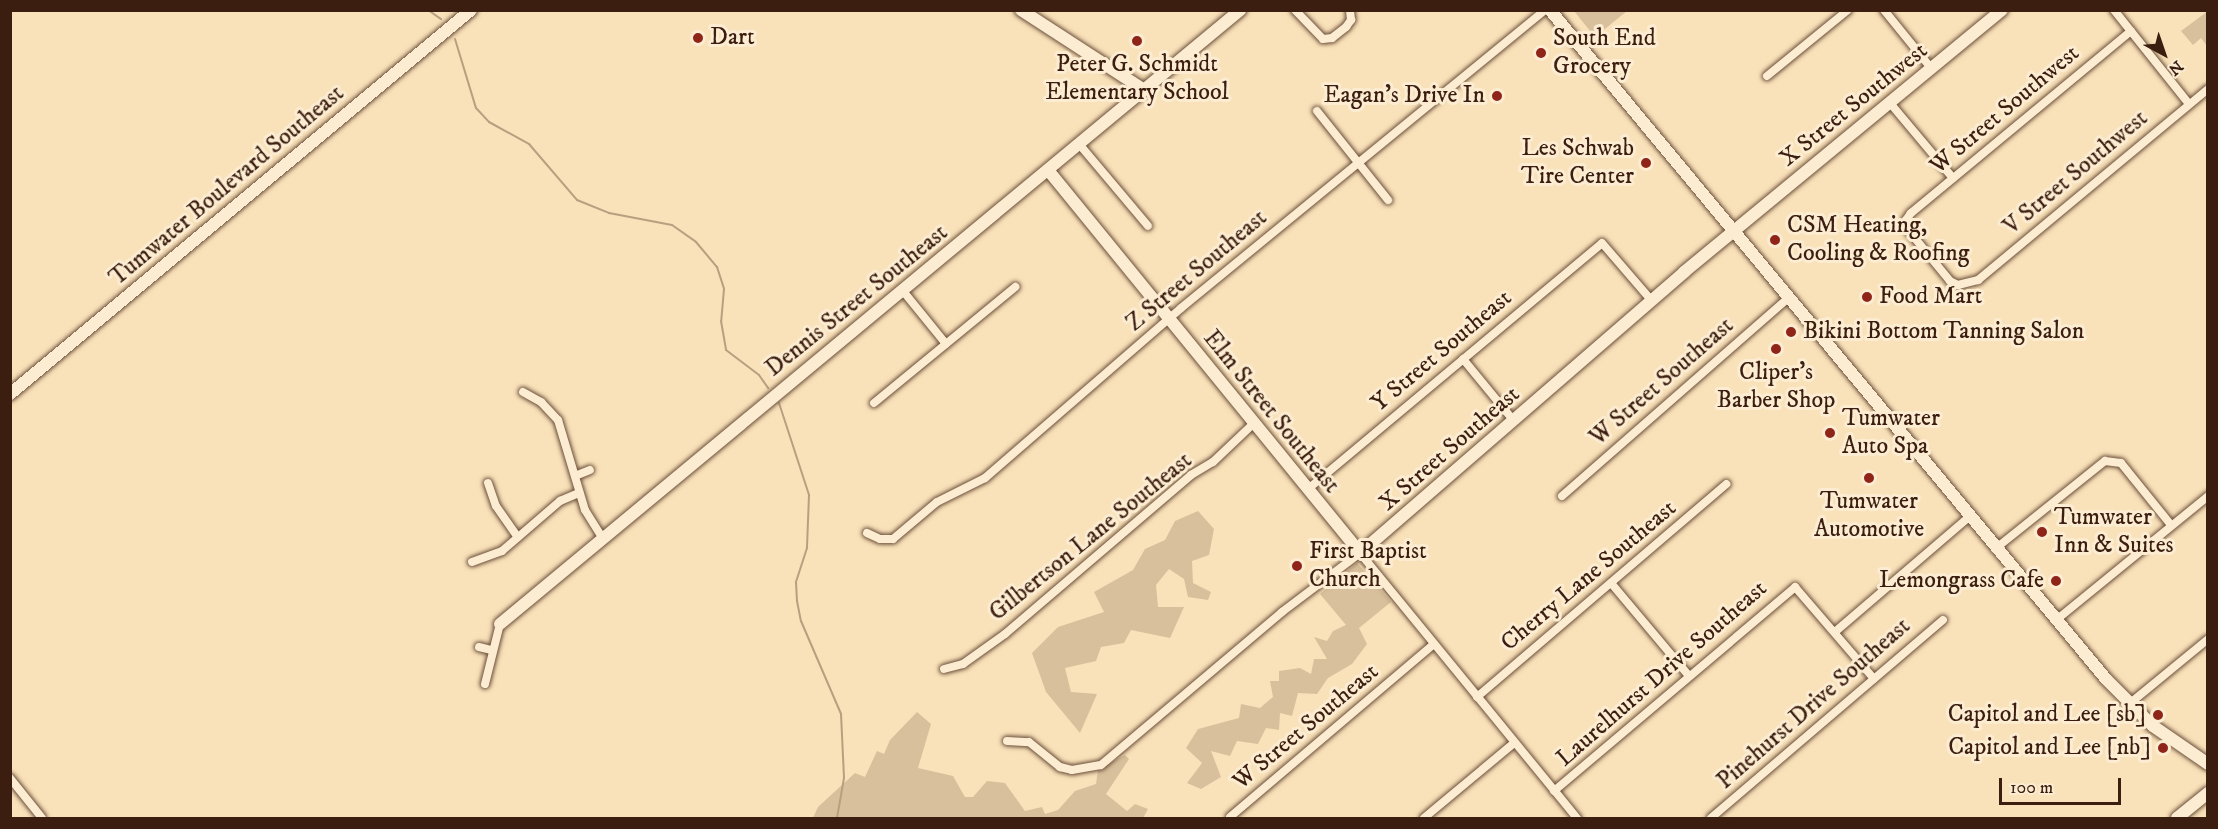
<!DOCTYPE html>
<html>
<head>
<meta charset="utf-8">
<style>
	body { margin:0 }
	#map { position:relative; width:2218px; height:829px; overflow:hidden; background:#f9e1b9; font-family:"IM FELL DW Pica",serif }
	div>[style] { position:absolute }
	.green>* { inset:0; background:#d9c09c }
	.stream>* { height:2px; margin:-1px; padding:0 1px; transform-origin:1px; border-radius:1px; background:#b99f80 }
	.roads { filter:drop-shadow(0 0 2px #6b4f3a) drop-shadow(0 0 2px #6b4f3a) }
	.street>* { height:8px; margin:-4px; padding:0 4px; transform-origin:4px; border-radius:4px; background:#fbecd2 }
	.secondary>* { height:12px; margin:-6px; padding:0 6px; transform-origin:6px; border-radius:6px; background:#fbecd2 }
	.dots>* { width:16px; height:16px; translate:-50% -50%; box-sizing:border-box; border:3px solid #fbecd2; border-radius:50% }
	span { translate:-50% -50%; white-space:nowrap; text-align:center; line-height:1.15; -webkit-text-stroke:6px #fbecd2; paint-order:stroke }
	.poi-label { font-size:24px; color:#3c1e10 }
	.left { translate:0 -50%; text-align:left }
	.right { translate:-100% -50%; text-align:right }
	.street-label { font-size:24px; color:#3c1e10 }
	.frame { position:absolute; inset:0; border:12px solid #3c1e10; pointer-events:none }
	.north { position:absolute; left:2134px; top:24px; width:60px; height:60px; -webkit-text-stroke:4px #fbecd2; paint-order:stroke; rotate:140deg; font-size:16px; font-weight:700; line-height:24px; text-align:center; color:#3c1e10 }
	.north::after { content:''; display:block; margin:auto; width:21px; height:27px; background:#3c1e10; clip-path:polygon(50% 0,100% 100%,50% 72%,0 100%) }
	.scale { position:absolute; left:1999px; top:778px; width:122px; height:27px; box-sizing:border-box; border:3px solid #3c1e10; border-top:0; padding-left:8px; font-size:18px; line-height:21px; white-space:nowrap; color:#3c1e10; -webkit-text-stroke:4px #fbecd2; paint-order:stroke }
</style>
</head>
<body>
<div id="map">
	<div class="green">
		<i style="clip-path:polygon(1574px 11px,1627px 11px,1595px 37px)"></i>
		<i style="clip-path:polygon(2208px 11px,2207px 46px,2201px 38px,2193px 45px,2181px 31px)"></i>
		<i style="clip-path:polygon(1198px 511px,1214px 529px,1209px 555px,1192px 561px,1193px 583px,1211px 592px,1208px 600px,1188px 597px,1184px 579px,1169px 569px,1156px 585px,1158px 607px,1184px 607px,1170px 638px,1131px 630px,1124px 643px,1101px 647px,1096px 661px,1065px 668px,1071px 692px,1097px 694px,1080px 733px,1046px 692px,1032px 653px,1058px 627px,1104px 612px,1094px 592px,1133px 570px,1145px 549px,1165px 540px,1175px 521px)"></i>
		<i style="clip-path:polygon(1357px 563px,1391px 602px,1359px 628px,1367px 644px,1352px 664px,1328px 678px,1317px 694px,1298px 693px,1292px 716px,1280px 713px,1279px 730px,1266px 728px,1258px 744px,1237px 741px,1230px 756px,1211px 751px,1221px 777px,1201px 789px,1187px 783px,1202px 763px,1186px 748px,1198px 729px,1239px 718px,1241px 704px,1260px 708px,1273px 697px,1270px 681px,1279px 681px,1279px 671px,1300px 668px,1311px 674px,1314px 659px,1327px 659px,1314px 637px,1327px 641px,1333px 631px,1346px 625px,1320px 594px)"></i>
		<i style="clip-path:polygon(917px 712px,931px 724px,918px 768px,953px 776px,965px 797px,973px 797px,987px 781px,1005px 783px,1025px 811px,1042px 807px,1045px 814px,1058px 810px,1075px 791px,1096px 784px,1098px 770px,1125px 755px,1129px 759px,1106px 794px,1127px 811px,1135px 804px,1148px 809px,1143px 818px,813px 818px,818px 807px,855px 773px,865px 777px,877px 751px,884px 754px,890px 740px)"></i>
	</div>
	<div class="stream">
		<i style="left:428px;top:10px;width:16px;rotate:35deg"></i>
		<i style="left:455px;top:39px;width:72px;rotate:73.1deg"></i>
		<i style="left:476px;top:108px;width:19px;rotate:47deg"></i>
		<i style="left:489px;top:122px;width:46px;rotate:28.8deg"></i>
		<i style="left:529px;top:144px;width:74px;rotate:49.4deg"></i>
		<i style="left:577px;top:200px;width:35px;rotate:22deg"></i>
		<i style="left:609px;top:213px;width:64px;rotate:10.8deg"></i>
		<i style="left:672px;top:225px;width:29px;rotate:35deg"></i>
		<i style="left:696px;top:242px;width:33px;rotate:50deg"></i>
		<i style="left:717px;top:267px;width:23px;rotate:72deg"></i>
		<i style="left:724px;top:289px;width:32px;rotate:95deg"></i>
		<i style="left:721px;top:321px;width:29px;rotate:80deg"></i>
		<i style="left:726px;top:350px;width:41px;rotate:37.1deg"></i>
		<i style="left:759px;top:375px;width:16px;rotate:55deg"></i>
		<i style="left:779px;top:403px;width:97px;rotate:71.9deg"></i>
		<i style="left:809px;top:495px;width:53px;rotate:92.2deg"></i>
		<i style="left:807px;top:548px;width:36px;rotate:108deg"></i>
		<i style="left:796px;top:582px;width:19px;rotate:87deg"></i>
		<i style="left:797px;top:601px;width:20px;rotate:79deg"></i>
		<i style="left:801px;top:621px;width:101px;rotate:66.7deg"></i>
		<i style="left:841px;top:714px;width:64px;rotate:87.3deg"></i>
		<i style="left:844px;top:778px;width:41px;rotate:99.9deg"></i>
	</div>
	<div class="roads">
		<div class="street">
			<i style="left:1295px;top:10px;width:40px;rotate:46deg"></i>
			<i style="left:1323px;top:39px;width:9px;rotate:-6deg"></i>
			<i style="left:1332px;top:38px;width:18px;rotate:-38deg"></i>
			<i style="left:1346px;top:27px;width:9px;rotate:-54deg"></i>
			<i style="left:1351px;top:20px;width:10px;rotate:-96deg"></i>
			<i style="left:1884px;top:10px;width:75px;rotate:51deg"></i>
			<i style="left:2114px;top:10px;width:120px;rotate:51.4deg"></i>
			<i style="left:2131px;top:31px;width:286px;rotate:140.4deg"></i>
			<i style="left:1911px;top:213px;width:9px;rotate:126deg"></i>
			<i style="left:1906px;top:220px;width:11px;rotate:75deg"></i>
			<i style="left:1909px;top:231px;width:65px;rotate:50.6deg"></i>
			<i style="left:1950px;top:281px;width:9px;rotate:27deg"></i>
			<i style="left:1958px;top:285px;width:21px;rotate:-14deg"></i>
			<i style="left:1978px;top:280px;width:299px;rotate:-39.7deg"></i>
			<i style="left:1767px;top:76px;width:104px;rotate:-39.2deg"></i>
			<i style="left:1890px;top:103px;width:98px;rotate:50deg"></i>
			<i style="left:1317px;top:111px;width:114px;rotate:51.4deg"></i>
			<i style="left:1079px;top:144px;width:107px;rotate:49.9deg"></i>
			<i style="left:903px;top:291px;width:68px;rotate:50.9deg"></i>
			<i style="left:1463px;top:359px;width:80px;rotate:50.6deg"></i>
			<i style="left:523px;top:392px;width:21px;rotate:29deg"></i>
			<i style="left:541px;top:402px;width:25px;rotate:47deg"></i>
			<i style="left:558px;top:420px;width:94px;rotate:73.3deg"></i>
			<i style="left:585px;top:510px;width:34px;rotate:58deg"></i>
			<i style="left:874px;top:403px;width:183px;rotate:-39.4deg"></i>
			<i style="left:575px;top:476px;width:16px;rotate:-22deg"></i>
			<i style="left:488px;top:483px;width:24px;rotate:71deg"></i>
			<i style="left:496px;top:506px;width:38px;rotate:55deg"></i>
			<i style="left:1308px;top:489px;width:383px;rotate:-39.9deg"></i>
			<i style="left:1602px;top:243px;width:77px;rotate:49.2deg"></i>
			<i style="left:1562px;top:496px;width:300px;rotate:-41.2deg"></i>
			<i style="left:867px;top:533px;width:14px;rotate:25deg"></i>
			<i style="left:880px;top:539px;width:13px"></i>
			<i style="left:893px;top:539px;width:57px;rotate:-40.1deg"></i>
			<i style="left:937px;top:502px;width:54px;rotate:-26.6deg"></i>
			<i style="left:985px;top:478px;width:259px;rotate:-40.9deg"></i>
			<i style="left:1181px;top:308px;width:470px;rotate:-39.3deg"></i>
			<i style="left:1995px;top:549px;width:141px;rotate:-38.7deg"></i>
			<i style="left:2105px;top:461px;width:16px;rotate:7deg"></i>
			<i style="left:2121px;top:463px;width:80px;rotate:51.1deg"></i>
			<i style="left:472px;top:562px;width:32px;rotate:-20deg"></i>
			<i style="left:502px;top:551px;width:77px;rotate:-40.8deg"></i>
			<i style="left:560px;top:501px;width:21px;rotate:-23deg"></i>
			<i style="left:1611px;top:583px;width:121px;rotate:50deg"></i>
			<i style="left:2055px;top:621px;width:198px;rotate:-39.2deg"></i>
			<i style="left:1836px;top:631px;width:175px;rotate:-40.6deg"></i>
			<i style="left:479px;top:647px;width:12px;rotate:14deg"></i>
			<i style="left:944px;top:669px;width:20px;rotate:-15deg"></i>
			<i style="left:963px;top:664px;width:52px;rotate:-35.5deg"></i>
			<i style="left:1005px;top:634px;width:245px;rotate:-40.5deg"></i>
			<i style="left:1191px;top:475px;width:26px;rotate:-31deg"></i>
			<i style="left:1213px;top:462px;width:55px;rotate:-43.5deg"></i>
			<i style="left:485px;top:684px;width:62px;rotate:-76deg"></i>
			<i style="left:1477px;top:697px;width:328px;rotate:-40.5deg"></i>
			<i style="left:2129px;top:704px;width:102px;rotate:-39.4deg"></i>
			<i style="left:1007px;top:741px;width:22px;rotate:3deg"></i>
			<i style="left:1029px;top:742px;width:40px;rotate:39deg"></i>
			<i style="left:1060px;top:767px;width:12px;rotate:14deg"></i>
			<i style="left:1072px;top:770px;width:29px;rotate:-10deg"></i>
			<i style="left:1101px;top:765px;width:237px;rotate:-40.2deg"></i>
			<i style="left:1282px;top:612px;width:98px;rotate:-37.1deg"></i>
			<i style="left:1360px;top:553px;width:343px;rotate:50.7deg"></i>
			<i style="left:10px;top:778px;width:51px;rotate:51.3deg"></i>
			<i style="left:1554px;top:791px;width:316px;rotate:-40.2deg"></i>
			<i style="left:1795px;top:587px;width:121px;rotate:49.3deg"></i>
			<i style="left:1230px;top:817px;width:267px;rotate:-40.3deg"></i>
			<i style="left:1424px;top:818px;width:117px;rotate:-39.8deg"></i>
			<i style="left:1711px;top:818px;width:305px;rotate:-40.5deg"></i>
		</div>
		<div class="secondary">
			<i style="left:1021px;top:10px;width:147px;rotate:33deg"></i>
			<i style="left:1550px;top:10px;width:870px;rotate:50.27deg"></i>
			<i style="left:2106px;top:679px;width:66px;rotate:45deg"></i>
			<i style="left:2153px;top:726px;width:67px;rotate:34.6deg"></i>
			<i style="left:1048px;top:170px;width:494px;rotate:50.8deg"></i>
			<i style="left:1360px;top:553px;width:429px;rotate:-40.9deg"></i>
			<i style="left:1684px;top:272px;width:412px;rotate:-39.5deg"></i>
			<i style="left:10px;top:394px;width:600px;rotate:-39.79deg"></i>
			<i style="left:500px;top:624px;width:962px;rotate:-39.68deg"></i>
			<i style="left:2177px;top:818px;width:40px;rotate:-39deg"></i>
		</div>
	</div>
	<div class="dots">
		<i style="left:698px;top:38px;background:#8f2418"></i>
		<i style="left:1137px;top:41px;background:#8f2418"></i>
		<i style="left:1541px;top:53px;background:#8f2418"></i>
		<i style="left:1497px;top:96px;background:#8f2418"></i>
		<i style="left:1646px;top:163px;background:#8f2418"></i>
		<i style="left:1775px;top:240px;background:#8f2418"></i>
		<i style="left:1867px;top:297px;background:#8f2418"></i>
		<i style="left:1791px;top:332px;background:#8f2418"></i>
		<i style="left:1776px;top:349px;background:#8f2418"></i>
		<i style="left:1830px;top:433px;background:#8f2418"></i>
		<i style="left:1869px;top:478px;background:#8f2418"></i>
		<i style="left:2042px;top:532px;background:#8f2418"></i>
		<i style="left:1297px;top:566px;background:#8f2418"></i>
		<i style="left:2056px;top:581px;background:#8f2418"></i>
		<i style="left:2158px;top:715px;background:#8f2418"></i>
		<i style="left:2163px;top:748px;background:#8f2418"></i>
	</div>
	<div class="poi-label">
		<span class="left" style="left:710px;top:38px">Dart</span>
		<span class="left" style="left:1553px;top:53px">South End<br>Grocery</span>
		<span style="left:1137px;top:79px">Peter G. Schmidt<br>Elementary School</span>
		<span class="right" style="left:1485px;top:96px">Eagan's Drive In</span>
		<span class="right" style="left:1634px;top:163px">Les Schwab<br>Tire Center</span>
		<span class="left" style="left:1787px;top:240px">CSM Heating,<br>Cooling &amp; Roofing</span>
		<span class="left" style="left:1879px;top:297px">Food Mart</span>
		<span class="left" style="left:1803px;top:332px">Bikini Bottom Tanning Salon</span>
		<span style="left:1776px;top:387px">Cliper's<br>Barber Shop</span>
		<span class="left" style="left:1842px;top:433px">Tumwater<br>Auto Spa</span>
		<span style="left:1869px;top:516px">Tumwater<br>Automotive</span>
		<span class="left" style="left:2054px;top:532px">Tumwater<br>Inn &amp; Suites</span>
		<span class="left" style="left:1309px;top:566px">First Baptist<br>Church</span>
		<span class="right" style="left:2044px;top:581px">Lemongrass Cafe</span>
		<span class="right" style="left:2146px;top:715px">Capitol and Lee [sb]</span>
		<span class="right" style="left:2151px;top:748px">Capitol and Lee [nb]</span>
	</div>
	<div class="street-label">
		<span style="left:1854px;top:105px;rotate:-39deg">X Street Southwest</span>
		<span style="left:2005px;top:110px;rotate:-40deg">W Street Southwest</span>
		<span style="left:2076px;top:173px;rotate:-40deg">V Street Southwest</span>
		<span style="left:227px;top:186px;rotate:-40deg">Tumwater Boulevard Southeast</span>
		<span style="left:1197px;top:271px;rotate:-40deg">Z Street Southeast</span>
		<span style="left:857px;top:301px;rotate:-39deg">Dennis Street Southeast</span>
		<span style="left:1442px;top:351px;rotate:-40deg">Y Street Southeast</span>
		<span style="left:1662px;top:382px;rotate:-41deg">W Street Southeast</span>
		<span style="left:1271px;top:412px;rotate:51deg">Elm Street Southeast</span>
		<span style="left:1450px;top:449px;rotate:-41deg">X Street Southeast</span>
		<span style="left:1091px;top:537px;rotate:-39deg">Gilbertson Lane Southeast</span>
		<span style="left:1589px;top:576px;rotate:-40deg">Cherry Lane Southeast</span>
		<span style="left:1662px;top:674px;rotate:-41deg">Laurelhurst Drive Southeast</span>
		<span style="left:1814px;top:704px;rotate:-41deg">Pinehurst Drive Southeast</span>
		<span style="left:1306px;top:727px;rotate:-40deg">W Street Southeast</span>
	</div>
	<div class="frame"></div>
	<div class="north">N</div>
	<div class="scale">100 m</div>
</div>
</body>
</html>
